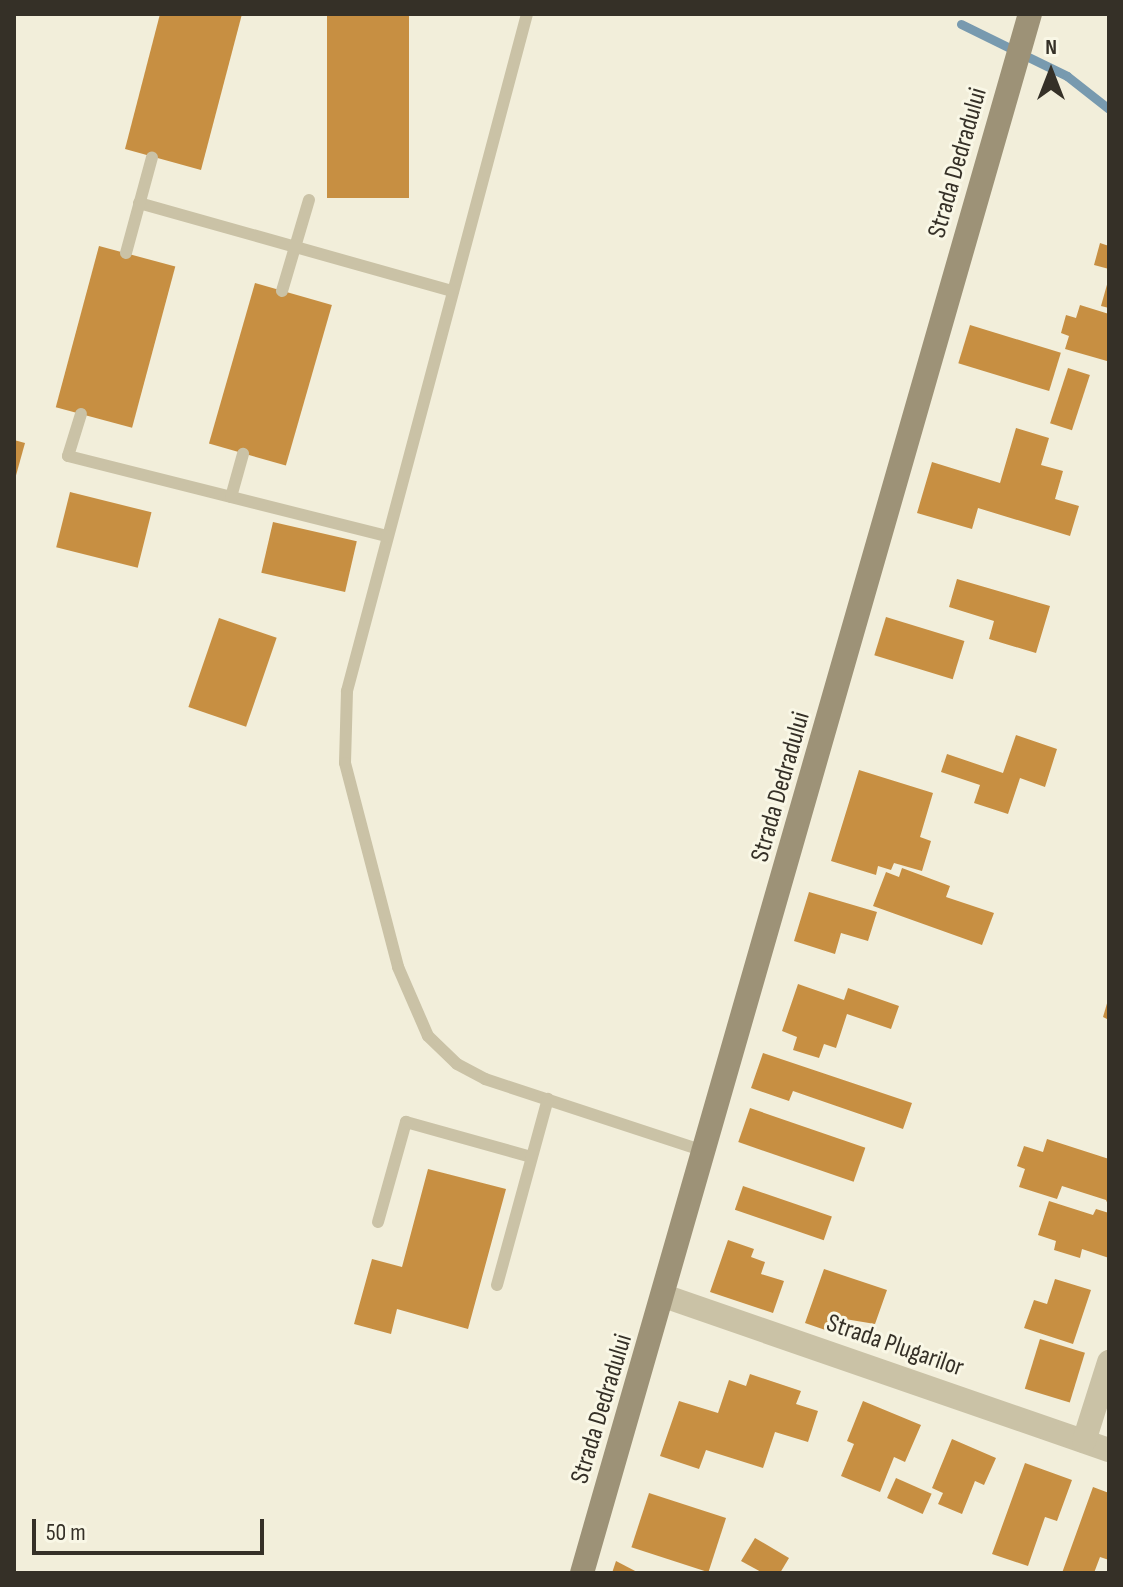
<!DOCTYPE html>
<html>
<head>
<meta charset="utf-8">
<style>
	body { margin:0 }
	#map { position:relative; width:1123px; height:1587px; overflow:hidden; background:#f2eeda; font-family:"Sofia Sans Condensed",sans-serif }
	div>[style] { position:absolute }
	.stream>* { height:9px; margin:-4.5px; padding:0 4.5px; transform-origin:4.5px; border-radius:4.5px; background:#789aaf }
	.building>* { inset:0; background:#c78f42; transform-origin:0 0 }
	.lane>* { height:12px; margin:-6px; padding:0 6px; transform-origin:6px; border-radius:6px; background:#cac2a6 }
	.street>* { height:24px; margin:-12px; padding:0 12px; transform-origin:12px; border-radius:12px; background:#cac2a6 }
	.secondary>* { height:24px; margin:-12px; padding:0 12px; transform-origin:12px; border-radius:12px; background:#9d9277 }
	span { translate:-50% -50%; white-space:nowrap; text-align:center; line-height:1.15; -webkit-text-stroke:6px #f9f7e6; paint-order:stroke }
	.street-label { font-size:26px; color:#353027 }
	.frame { position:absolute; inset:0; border:16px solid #353027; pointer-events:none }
	.north { position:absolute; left:1011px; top:32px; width:80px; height:80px; -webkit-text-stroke:6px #f9f7e6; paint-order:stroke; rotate:0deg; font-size:22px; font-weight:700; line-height:32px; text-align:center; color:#353027 }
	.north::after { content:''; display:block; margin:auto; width:28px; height:36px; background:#353027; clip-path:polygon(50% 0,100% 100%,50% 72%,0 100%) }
	.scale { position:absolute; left:32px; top:1519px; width:232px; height:36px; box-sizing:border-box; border:4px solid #353027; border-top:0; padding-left:10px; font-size:24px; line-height:28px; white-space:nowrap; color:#353027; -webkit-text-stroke:6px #f9f7e6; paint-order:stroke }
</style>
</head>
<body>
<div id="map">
	<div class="stream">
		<i style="left:961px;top:24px;width:118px;rotate:26.1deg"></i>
		<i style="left:1067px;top:76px;width:53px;rotate:38.2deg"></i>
	</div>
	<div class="building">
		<i style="clip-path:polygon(160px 14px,242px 14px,201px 170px,125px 149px)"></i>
		<i style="left:327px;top:14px;width:82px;height:184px"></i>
		<i style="clip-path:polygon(1100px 243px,1109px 246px,1109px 269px,1094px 265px)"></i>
		<i style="left:99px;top:246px;width:79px;height:167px;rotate:15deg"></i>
		<i style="clip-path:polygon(1108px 281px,1109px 281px,1109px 308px,1101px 306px)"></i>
		<i style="left:255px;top:283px;width:80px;height:167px;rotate:16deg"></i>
		<i style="clip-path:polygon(1080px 305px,1109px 314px,1107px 361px,1065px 349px,1069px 336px,1061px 333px,1066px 315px,1076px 318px)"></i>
		<i style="left:970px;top:325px;width:95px;height:40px;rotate:17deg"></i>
		<i style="left:1068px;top:368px;width:23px;height:58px;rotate:18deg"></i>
		<i style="clip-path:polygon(1016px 428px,1049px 438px,1041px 465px,1063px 471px,1055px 499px,1079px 506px,1070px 536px,978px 508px,972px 529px,917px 513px,932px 462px,1000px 483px)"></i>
		<i style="clip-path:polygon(14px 440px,25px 443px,15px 479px,14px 479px)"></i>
		<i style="left:70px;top:492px;width:84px;height:57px;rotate:14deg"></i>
		<i style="left:273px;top:522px;width:86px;height:52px;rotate:13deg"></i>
		<i style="clip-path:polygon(957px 579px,1050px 606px,1036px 653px,989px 639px,994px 621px,949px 607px)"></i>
		<i style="left:886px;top:617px;width:82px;height:40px;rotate:17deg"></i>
		<i style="left:219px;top:618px;width:61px;height:94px;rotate:19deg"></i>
		<i style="clip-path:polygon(1016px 735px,1057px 749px,1045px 787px,1020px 778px,1008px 814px,974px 803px,980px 785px,941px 772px,947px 754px,1003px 773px)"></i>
		<i style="clip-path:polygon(859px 770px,933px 793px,920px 837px,931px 841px,922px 871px,894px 863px,891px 870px,878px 866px,876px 875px,831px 861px)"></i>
		<i style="clip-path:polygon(902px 868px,950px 886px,946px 897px,994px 913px,982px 945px,873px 906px,886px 872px,899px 877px)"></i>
		<i style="clip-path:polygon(809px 892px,877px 912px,868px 941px,841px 933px,835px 954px,794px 941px)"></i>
		<i style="clip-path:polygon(798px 984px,844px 1000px,848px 988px,899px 1006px,891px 1029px,847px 1014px,836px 1048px,824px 1044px,819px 1058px,793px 1050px,797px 1037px,782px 1031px)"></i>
		<i style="clip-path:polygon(1108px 1000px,1109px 1000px,1109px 1020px,1103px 1017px)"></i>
		<i style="clip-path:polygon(763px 1053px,912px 1103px,903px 1129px,793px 1091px,789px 1101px,751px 1088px)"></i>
		<i style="left:750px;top:1108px;width:122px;height:36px;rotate:19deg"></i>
		<i style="clip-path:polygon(1047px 1139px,1109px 1159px,1109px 1207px,1106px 1200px,1062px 1186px,1057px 1199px,1019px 1187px,1025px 1169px,1017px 1166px,1024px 1146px,1043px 1152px)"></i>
		<i style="clip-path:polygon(428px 1169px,506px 1189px,468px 1329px,397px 1309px,391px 1334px,354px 1324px,372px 1259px,402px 1267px)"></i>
		<i style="left:743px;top:1186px;width:94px;height:25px;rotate:19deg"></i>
		<i style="clip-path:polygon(1049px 1201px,1093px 1215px,1096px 1209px,1109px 1213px,1109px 1258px,1082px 1249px,1080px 1258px,1054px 1250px,1056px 1241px,1038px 1235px)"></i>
		<i style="clip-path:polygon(728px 1240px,754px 1249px,751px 1257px,765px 1262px,761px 1274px,784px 1281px,773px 1313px,710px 1292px)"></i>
		<i style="clip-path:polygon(824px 1269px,887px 1290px,875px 1324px,839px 1318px,834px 1333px,805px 1323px)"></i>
		<i style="clip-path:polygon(1055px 1279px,1091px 1290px,1073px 1344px,1024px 1328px,1034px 1300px,1047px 1304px)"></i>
		<i style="left:1040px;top:1339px;width:47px;height:52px;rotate:17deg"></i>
		<i style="clip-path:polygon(750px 1374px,801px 1391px,796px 1404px,818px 1411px,808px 1442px,775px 1432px,763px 1468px,706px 1450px,699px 1469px,660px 1456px,679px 1401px,718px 1413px,729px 1380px,746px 1386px)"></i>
		<i style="clip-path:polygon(863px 1401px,921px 1425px,905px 1462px,894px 1457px,880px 1492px,841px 1476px,854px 1444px,847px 1441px)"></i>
		<i style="clip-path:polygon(952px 1439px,996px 1458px,984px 1485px,975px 1481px,962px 1514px,938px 1504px,943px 1493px,932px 1488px)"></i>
		<i style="clip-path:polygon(1025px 1463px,1072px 1480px,1057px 1521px,1045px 1517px,1028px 1566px,992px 1554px)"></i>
		<i style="left:896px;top:1478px;width:39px;height:22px;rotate:24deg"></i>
		<i style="clip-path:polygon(1093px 1487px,1109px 1493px,1109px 1560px,1100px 1557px,1094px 1573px,1062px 1573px)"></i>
		<i style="left:649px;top:1493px;width:81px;height:57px;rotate:18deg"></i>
		<i style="clip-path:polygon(755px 1538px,789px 1558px,780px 1573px,763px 1573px,741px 1561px)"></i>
		<i style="clip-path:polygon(616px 1561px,639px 1573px,612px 1573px)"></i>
	</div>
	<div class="lane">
		<i style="left:527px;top:14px;width:701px;rotate:104.89deg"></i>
		<i style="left:347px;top:691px;width:72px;rotate:91.6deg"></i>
		<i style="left:345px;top:763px;width:211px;rotate:75.4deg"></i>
		<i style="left:398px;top:967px;width:75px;rotate:66.5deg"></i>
		<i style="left:428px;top:1036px;width:40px;rotate:44deg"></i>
		<i style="left:457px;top:1064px;width:32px;rotate:28deg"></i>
		<i style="left:485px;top:1079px;width:234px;rotate:18.2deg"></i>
		<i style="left:139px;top:203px;width:326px;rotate:15.7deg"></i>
		<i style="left:126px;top:253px;width:99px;rotate:-74.8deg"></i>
		<i style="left:282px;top:291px;width:95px;rotate:-73.5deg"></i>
		<i style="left:81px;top:414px;width:44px;rotate:107.2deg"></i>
		<i style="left:68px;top:456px;width:329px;rotate:14.1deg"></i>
		<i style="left:231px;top:497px;width:45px;rotate:-74.4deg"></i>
		<i style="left:378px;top:1222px;width:104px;rotate:-74.4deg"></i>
		<i style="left:406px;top:1122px;width:130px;rotate:15.6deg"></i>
		<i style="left:497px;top:1285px;width:193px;rotate:-74.7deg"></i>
	</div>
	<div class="street">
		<i style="left:664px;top:1296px;width:471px;rotate:19.1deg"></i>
		<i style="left:1084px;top:1441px;width:83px;rotate:-72.4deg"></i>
	</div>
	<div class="secondary">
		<i style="left:582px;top:1573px;width:1622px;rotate:-73.97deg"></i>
	</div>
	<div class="street-label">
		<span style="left:958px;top:163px;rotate:-74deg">Strada Dedradului</span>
		<span style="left:781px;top:787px;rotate:-74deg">Strada Dedradului</span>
		<span style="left:895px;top:1346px;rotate:19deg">Strada Plugarilor</span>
		<span style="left:602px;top:1409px;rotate:-73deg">Strada Dedradului</span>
	</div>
	<div class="frame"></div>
	<div class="north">N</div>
	<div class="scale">50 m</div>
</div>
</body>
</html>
